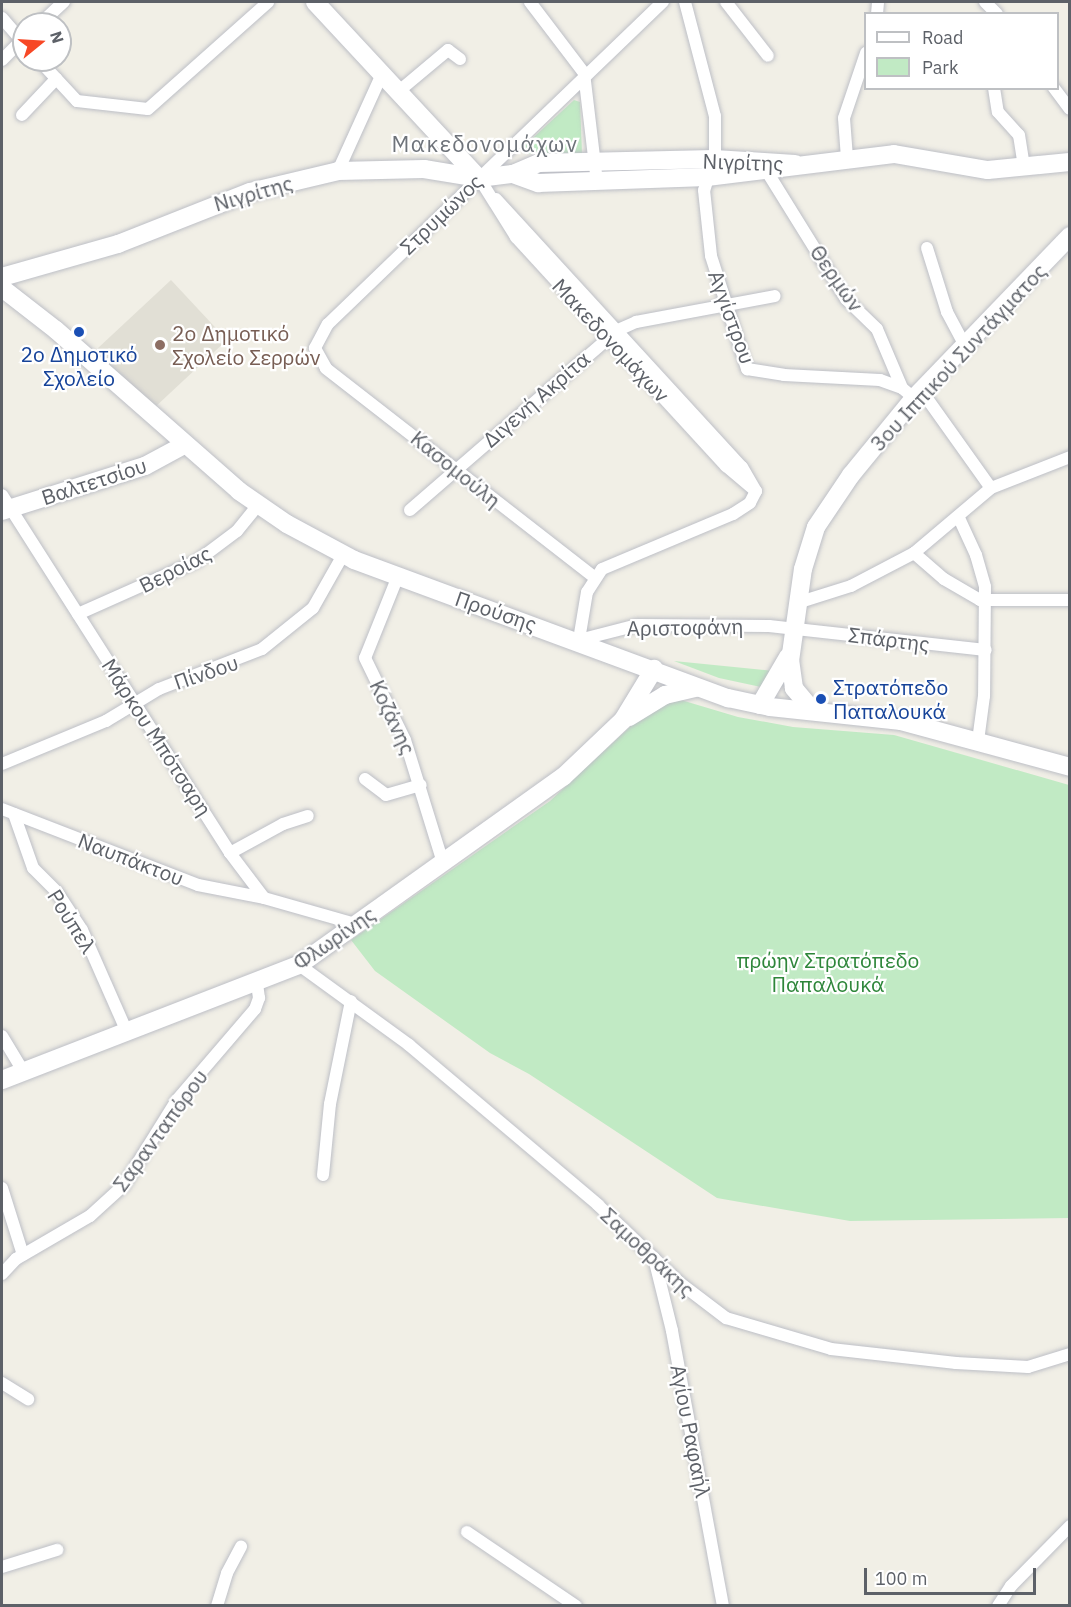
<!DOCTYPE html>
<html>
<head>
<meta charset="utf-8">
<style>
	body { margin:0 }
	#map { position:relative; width:1071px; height:1607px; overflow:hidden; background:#f1efe6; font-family:"IBM Plex Sans",sans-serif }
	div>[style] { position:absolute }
	.education>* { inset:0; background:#e1dfd5; transform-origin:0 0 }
	.green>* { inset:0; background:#c1eac4 }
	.roads { filter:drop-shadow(0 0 2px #bdbfc6) drop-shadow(0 0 2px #bdbfc6) }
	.street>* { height:12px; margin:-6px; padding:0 6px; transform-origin:6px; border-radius:6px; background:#fff }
	.secondary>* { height:18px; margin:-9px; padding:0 9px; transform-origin:9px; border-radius:9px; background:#fff }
	.dots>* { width:16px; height:16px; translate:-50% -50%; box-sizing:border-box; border:3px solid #fff; border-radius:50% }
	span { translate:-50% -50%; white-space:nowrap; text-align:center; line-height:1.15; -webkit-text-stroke:4.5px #fff; paint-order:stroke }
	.street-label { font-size:21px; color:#5d6168 }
	.education-label { font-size:21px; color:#785e54 }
	.left { translate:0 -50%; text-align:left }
	.transit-label { font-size:21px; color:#164399 }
	.park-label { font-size:21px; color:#2e863a }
	.neighbourhood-label { font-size:22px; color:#6e737a; letter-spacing:1.5px }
	.frame { position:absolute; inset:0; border:3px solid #5d6168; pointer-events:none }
	.legend { position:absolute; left:864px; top:12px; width:195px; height:78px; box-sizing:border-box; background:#fff; border:2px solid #bec0c3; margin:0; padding:8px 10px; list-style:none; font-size:18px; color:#5d6168 }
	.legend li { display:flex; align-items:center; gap:12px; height:30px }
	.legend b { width:30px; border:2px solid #bec0c3 }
	.north { position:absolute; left:12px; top:12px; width:60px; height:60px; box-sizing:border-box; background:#fff; border:2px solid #bec0c3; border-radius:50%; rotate:72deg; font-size:16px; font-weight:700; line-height:24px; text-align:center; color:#5d6168 }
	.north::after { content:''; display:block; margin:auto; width:21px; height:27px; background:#f74826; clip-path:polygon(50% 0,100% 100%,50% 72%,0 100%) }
	.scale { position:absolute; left:864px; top:1568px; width:172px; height:27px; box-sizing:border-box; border:3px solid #5d6168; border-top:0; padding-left:8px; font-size:18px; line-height:21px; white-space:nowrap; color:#5d6168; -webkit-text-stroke:4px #fff; paint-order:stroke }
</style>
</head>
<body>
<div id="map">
	<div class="education">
		<i style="left:171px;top:280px;width:82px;height:103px;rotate:47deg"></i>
	</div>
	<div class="green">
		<i style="clip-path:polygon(574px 100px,580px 102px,582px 153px,524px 154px,523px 147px)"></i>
		<i style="clip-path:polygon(674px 661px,774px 671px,761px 687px,719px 678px)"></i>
		<i style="clip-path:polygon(681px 700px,738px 717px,793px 727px,894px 735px,1069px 785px,1069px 1218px,850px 1221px,717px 1198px,529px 1074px,490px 1053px,375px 971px,351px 940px,550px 801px,631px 726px,658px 706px)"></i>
	</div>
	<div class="roads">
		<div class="street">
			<i style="left:530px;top:2px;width:89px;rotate:52.7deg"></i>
			<i style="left:584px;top:73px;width:110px;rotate:83.2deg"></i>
			<i style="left:685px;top:2px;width:118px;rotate:75.3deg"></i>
			<i style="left:715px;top:116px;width:39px;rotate:90deg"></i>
			<i style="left:715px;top:155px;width:37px;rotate:107deg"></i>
			<i style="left:704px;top:190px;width:66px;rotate:83.9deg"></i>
			<i style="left:711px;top:256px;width:119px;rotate:72.3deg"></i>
			<i style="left:747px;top:369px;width:37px;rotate:9deg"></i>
			<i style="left:784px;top:375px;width:96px;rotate:3deg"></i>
			<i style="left:880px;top:380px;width:23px;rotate:20deg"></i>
			<i style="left:902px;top:388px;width:16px;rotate:40deg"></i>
			<i style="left:726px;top:2px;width:68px;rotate:52.1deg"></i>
			<i style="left:985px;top:2px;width:17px;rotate:45deg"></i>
			<i style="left:877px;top:14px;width:12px;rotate:-85deg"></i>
			<i style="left:2px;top:18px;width:33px;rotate:49deg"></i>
			<i style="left:40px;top:24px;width:33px;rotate:-43deg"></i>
			<i style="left:2px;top:60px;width:31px;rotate:-45deg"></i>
			<i style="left:39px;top:60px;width:56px;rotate:47.2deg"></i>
			<i style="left:77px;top:101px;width:71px;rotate:6.4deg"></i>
			<i style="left:148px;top:109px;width:161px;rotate:-41.7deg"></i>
			<i style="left:994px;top:88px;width:24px;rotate:81deg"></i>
			<i style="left:998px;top:112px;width:31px;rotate:48deg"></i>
			<i style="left:1019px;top:135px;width:32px;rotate:81deg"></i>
			<i style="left:1054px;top:88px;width:26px;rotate:53deg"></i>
			<i style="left:399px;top:91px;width:64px;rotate:-39.9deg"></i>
			<i style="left:448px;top:50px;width:15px;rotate:37deg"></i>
			<i style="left:22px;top:115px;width:50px;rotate:-46.6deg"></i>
			<i style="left:847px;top:158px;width:40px;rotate:-94.3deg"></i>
			<i style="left:844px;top:118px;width:69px;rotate:-71.3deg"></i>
			<i style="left:766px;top:170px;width:152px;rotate:58.2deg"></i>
			<i style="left:846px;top:299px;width:43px;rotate:44.1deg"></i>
			<i style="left:877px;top:329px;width:64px;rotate:67deg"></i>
			<i style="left:338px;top:171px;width:107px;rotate:-65.6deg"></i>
			<i style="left:479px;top:178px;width:70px;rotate:57.9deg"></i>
			<i style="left:516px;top:237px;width:311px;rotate:47.5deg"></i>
			<i style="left:726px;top:466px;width:39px;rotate:40deg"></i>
			<i style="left:496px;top:199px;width:364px;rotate:47.5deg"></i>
			<i style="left:742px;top:467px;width:28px;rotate:60deg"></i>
			<i style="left:927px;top:248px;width:67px;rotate:72.6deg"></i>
			<i style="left:947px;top:312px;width:38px;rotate:62deg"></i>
			<i style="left:921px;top:390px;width:120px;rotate:54.5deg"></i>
			<i style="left:991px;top:488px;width:85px;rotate:-21.4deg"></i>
			<i style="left:756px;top:491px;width:13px;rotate:117deg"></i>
			<i style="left:750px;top:503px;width:20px;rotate:147deg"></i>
			<i style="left:733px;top:514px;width:142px;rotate:157.2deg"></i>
			<i style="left:602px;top:569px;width:27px;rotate:123deg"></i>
			<i style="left:587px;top:592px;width:49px;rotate:99.5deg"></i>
			<i style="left:579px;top:640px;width:61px;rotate:-14.3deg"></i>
			<i style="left:638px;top:625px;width:131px;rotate:0.4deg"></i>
			<i style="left:769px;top:626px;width:218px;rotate:6.3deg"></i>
			<i style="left:2px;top:495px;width:424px;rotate:57.5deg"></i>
			<i style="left:230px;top:853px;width:56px;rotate:52.9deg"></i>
			<i style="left:410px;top:510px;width:275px;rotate:-40.9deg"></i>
			<i style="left:618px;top:330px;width:20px;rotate:-24deg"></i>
			<i style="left:636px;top:322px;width:141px;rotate:-10.6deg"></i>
			<i style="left:959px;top:518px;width:41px;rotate:65.3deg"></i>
			<i style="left:976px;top:555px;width:33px;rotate:74deg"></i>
			<i style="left:985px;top:587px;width:109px;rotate:90.5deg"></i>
			<i style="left:984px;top:696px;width:45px;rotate:97.6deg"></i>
			<i style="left:914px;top:553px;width:101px;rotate:-40.2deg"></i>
			<i style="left:398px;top:576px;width:88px;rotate:111.9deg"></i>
			<i style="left:365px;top:658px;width:91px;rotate:64deg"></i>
			<i style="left:405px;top:740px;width:129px;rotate:72.8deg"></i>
			<i style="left:594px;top:577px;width:340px;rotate:-142.1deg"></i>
			<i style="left:326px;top:368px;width:23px;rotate:-119deg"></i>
			<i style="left:315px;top:348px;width:27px;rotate:-62deg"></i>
			<i style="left:328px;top:324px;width:465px;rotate:-43.9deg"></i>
			<i style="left:797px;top:603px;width:57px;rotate:-17.5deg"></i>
			<i style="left:851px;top:586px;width:71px;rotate:-27.6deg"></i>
			<i style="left:914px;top:553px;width:40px;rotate:41deg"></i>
			<i style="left:944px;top:579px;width:42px;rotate:30.3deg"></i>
			<i style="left:980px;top:600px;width:90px"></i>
			<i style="left:78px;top:614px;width:130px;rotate:-24deg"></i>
			<i style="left:197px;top:561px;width:50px;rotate:-36.9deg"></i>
			<i style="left:237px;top:531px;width:33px;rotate:-51deg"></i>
			<i style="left:2px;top:764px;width:113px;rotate:-22.5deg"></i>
			<i style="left:106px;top:721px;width:62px;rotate:-31.1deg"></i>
			<i style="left:159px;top:689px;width:110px;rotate:-21.2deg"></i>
			<i style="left:262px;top:649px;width:65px;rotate:-38.8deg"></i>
			<i style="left:313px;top:608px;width:61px;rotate:-60.5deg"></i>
			<i style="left:365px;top:779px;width:26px;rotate:37deg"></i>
			<i style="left:386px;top:795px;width:36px;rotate:-16deg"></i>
			<i style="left:2px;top:809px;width:210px;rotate:21.2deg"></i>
			<i style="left:198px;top:885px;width:67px;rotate:11.1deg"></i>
			<i style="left:264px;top:898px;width:95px;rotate:15.9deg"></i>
			<i style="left:14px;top:814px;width:57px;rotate:70.6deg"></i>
			<i style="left:33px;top:868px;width:34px;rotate:45deg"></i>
			<i style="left:57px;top:892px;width:45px;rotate:56.7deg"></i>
			<i style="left:82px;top:930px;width:111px;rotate:66.2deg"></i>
			<i style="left:230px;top:853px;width:60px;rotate:-28.7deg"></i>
			<i style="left:283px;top:824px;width:26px;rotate:-18deg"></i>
			<i style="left:299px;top:965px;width:136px;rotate:36deg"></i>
			<i style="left:409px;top:1045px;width:248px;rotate:40.2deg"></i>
			<i style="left:598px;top:1205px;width:113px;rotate:43.6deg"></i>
			<i style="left:680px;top:1283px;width:58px;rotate:37.3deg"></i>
			<i style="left:726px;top:1318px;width:109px;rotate:16.4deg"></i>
			<i style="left:831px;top:1349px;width:126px;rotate:6.4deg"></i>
			<i style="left:956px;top:1363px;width:72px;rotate:3.2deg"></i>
			<i style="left:1028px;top:1367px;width:44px;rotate:-17.2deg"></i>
			<i style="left:2px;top:1036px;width:41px;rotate:59deg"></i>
			<i style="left:323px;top:1175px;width:71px;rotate:-84.4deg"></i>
			<i style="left:330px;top:1104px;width:105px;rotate:-78.5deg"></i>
			<i style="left:2px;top:1188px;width:70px;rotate:72.6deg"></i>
			<i style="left:654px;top:1258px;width:75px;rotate:76.1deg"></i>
			<i style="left:672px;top:1331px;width:280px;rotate:79.5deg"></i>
			<i style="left:2px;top:1274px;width:21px;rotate:-47deg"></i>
			<i style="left:16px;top:1259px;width:86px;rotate:-30.2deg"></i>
			<i style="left:90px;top:1216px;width:46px;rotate:-42.4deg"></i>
			<i style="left:124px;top:1185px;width:100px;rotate:-58.1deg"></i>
			<i style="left:177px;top:1100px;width:120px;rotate:-49.4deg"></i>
			<i style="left:255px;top:1009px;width:12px;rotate:-70deg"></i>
			<i style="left:259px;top:998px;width:15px;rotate:-98deg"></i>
			<i style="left:2px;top:1383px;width:31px;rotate:32deg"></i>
			<i style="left:467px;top:1532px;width:132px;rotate:34.2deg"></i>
			<i style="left:2px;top:1567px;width:58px;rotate:-17.2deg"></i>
			<i style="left:217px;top:1606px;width:34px;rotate:-73deg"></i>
			<i style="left:227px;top:1573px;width:30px;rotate:-62deg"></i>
			<i style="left:998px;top:1606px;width:24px;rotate:-57deg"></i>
			<i style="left:1011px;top:1586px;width:84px;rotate:-45.5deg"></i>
		</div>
		<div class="secondary">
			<i style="left:315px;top:2px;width:236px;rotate:47.1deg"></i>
			<i style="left:513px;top:174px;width:27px;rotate:20deg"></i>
			<i style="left:538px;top:183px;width:169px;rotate:-2deg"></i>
			<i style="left:707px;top:177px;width:188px;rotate:-7deg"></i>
			<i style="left:894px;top:154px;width:95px;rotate:9.7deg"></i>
			<i style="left:988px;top:170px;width:82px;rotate:-5.6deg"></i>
			<i style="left:2px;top:277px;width:121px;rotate:-15.9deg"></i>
			<i style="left:118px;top:244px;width:142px;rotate:-21.5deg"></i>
			<i style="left:250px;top:192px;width:90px;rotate:-13.4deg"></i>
			<i style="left:338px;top:171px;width:86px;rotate:-1.3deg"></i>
			<i style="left:424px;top:169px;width:56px;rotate:9.3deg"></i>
			<i style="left:479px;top:178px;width:34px;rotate:-7deg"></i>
			<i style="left:513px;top:174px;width:28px;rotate:-23deg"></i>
			<i style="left:539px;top:163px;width:175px;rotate:-1.3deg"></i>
			<i style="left:714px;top:159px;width:81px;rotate:3.5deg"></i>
			<i style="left:2px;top:288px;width:68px;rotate:37.9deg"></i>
			<i style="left:56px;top:330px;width:244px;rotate:41.3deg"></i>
			<i style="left:239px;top:491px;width:58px;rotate:34.5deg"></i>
			<i style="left:287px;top:524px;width:76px;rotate:28.2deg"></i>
			<i style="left:354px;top:560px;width:399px;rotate:20.3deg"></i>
			<i style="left:728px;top:698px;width:43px;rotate:12.1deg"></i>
			<i style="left:770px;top:707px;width:132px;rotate:6.1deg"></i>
			<i style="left:901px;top:721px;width:175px;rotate:15.2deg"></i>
			<i style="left:2px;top:511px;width:150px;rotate:-17.5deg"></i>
			<i style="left:145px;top:466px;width:44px;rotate:-28.3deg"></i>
			<i style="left:760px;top:705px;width:56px;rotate:-59.7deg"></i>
			<i style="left:813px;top:711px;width:30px;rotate:-130deg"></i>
			<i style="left:794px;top:688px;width:27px;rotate:-98deg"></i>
			<i style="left:790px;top:661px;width:93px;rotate:-82deg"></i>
			<i style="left:803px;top:569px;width:44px;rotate:-72.8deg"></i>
			<i style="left:816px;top:527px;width:63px;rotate:-56.1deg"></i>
			<i style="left:851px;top:475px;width:99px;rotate:-50.7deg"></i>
			<i style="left:914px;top:398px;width:225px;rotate:-46.1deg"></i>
			<i style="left:629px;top:717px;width:42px;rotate:-31.4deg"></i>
			<i style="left:665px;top:695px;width:32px;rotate:-13deg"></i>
			<i style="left:2px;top:1080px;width:318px;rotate:-21.2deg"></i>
			<i style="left:299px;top:965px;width:324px;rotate:-35.5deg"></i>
			<i style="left:563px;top:777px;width:83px;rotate:-43.5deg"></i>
			<i style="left:623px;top:720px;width:60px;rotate:-58.7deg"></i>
		</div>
	</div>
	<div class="dots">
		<i style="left:79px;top:332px;background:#1a4fb4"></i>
		<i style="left:160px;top:345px;background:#8d6e63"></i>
		<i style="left:821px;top:699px;background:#1a4fb4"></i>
	</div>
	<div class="street-label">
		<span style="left:743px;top:162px;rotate:2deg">Νιγρίτης</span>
		<span style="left:253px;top:193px;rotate:-16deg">Νιγρίτης</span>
		<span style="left:441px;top:214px;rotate:-44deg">Στρυμώνος</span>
		<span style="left:837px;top:278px;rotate:55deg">Θερμών</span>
		<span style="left:732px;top:317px;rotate:70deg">Αγγίστρου</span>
		<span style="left:611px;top:340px;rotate:47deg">Μακεδονομάχων</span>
		<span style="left:958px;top:357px;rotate:-47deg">3ου Ιππικού Συντάγματος</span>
		<span style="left:536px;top:399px;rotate:-41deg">Διγενή Ακρίτα</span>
		<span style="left:456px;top:469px;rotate:39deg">Κασομούλη</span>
		<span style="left:94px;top:481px;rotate:-18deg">Βαλτετσίου</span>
		<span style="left:175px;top:569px;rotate:-27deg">Βεροίας</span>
		<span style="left:496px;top:611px;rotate:19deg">Προύσης</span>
		<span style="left:685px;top:627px;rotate:-1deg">Αριστοφάνη</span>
		<span style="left:889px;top:639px;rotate:7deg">Σπάρτης</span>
		<span style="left:206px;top:672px;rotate:-19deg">Πίνδου</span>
		<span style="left:393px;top:717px;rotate:65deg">Κοζάνης</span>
		<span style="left:157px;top:737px;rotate:57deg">Μάρκου Μπότσαρη</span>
		<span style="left:131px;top:859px;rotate:21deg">Ναυπάκτου</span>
		<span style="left:72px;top:921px;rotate:58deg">Ρούπελ</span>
		<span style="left:334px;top:938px;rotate:-35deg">Φλωρίνης</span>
		<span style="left:160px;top:1130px;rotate:-54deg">Σαρανταπόρου</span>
		<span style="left:648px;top:1252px;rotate:43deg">Σαμοθράκης</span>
		<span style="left:691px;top:1431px;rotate:79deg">Αγίου Ραφαήλ</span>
	</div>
	<div class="education-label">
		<span class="left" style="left:172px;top:345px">2ο Δημοτικό<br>Σχολείο Σερρών</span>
	</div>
	<div class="transit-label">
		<span style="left:79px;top:366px">2ο Δημοτικό<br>Σχολείο</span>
		<span class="left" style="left:833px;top:699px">Στρατόπεδο<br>Παπαλουκά</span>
	</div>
	<div class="park-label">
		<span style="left:828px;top:972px">πρώην Στρατόπεδο<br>Παπαλουκά</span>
	</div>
	<div class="neighbourhood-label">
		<span style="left:485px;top:144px">Μακεδονομάχων</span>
	</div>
	<div class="frame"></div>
	<ul class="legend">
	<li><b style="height:8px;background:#fff"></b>Road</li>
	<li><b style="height:16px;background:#c1eac4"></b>Park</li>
	</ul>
	<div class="north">N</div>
	<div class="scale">100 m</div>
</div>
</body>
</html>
